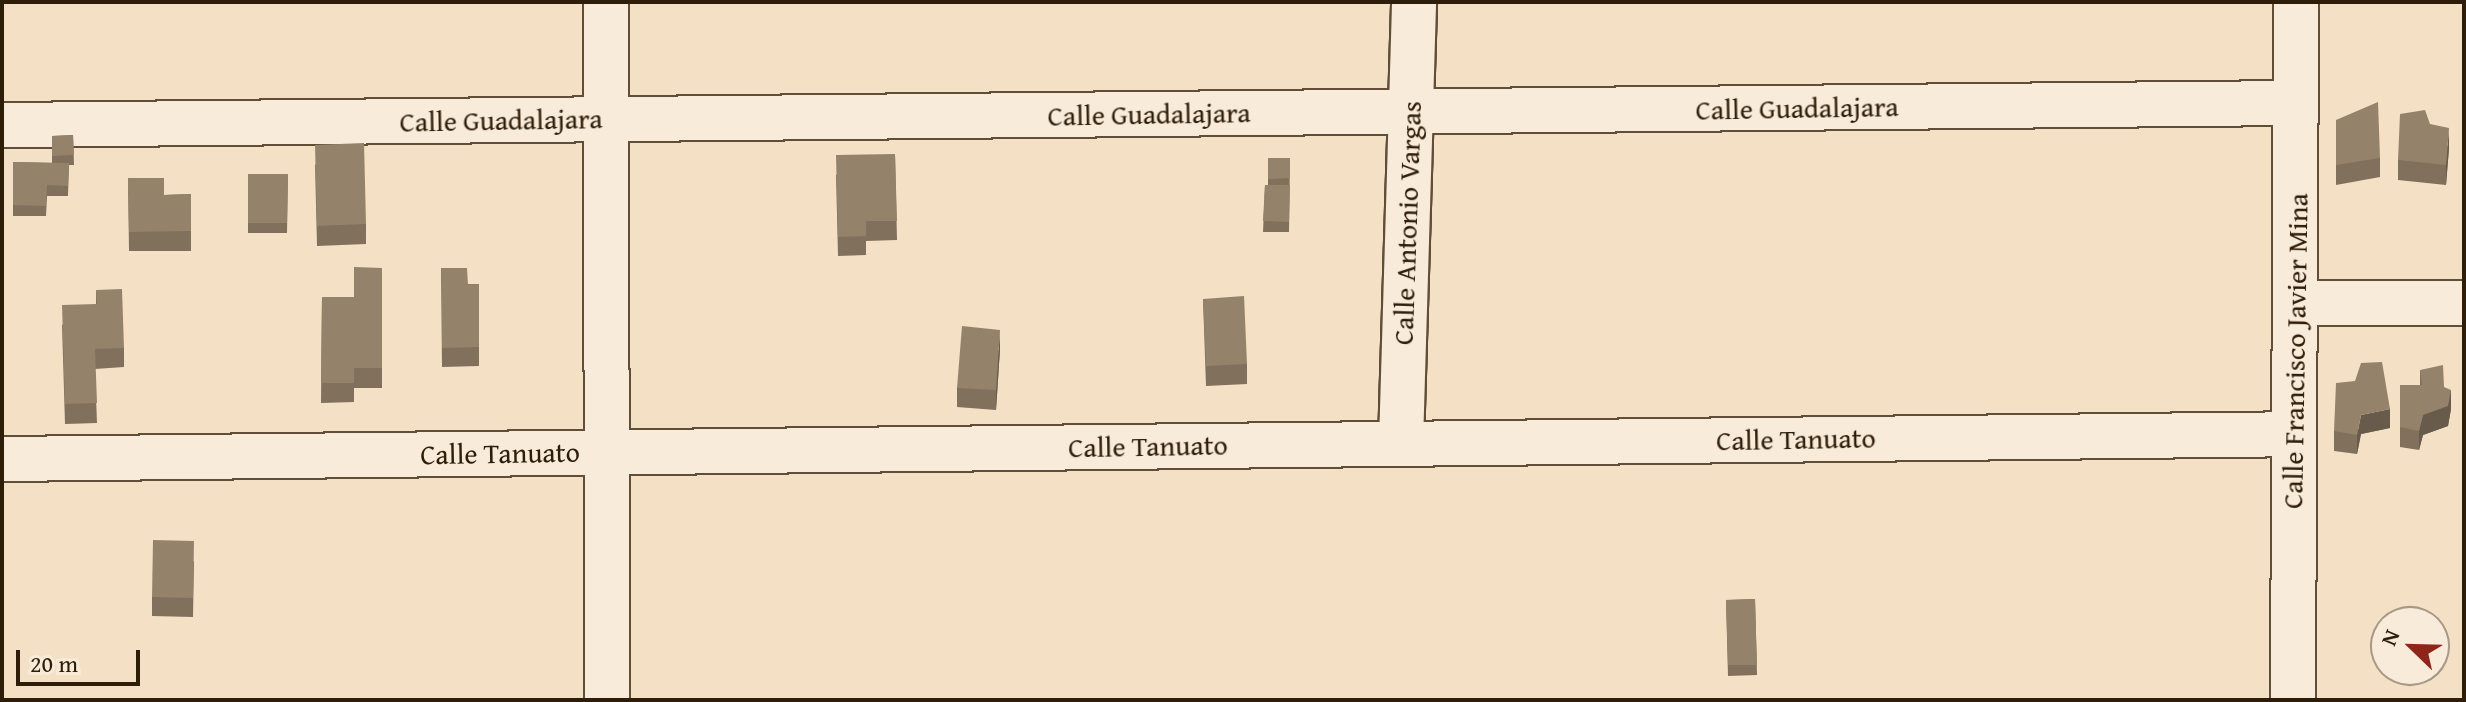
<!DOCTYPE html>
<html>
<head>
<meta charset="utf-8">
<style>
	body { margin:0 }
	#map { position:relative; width:2466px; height:702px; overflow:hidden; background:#f4e0c5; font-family:"Gentium Book Plus",serif }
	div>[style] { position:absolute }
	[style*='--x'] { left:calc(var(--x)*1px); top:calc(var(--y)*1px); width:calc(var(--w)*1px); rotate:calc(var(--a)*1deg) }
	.roads { filter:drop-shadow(2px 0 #604e38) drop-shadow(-2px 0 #604e38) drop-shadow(0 2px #604e38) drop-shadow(0 -2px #604e38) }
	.minor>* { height:44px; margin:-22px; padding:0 22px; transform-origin:22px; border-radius:22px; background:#f8ebd9 }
	.wall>* { inset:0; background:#80705c }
	.shaded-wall>* { inset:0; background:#685b4b }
	.building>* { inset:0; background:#95826b }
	span { translate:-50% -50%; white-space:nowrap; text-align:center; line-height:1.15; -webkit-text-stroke:6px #f8ebd9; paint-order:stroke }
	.street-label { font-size:28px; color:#2e1d09 }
	.frame { position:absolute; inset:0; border:4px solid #2e1d09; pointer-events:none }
	.north { position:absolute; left:2370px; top:606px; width:80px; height:80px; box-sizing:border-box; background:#f8ebd9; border:2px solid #a79986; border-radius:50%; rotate:293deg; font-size:22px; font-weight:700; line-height:32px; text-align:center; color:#2e1d09 }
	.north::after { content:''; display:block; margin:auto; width:28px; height:36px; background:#8f2418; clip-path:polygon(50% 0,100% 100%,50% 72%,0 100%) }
	.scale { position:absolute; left:16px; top:650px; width:124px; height:36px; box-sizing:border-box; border:4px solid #2e1d09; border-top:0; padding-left:10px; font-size:24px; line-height:28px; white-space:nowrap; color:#2e1d09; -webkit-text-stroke:6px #f8ebd9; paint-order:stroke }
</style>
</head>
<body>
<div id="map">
	<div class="roads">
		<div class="minor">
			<i style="--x:606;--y:2;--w:698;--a:89.92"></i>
			<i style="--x:2;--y:125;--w:2294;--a:-0.55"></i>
			<i style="--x:2299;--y:303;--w:165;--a:0"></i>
			<i style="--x:1401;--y:443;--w:441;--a:-88.3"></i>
			<i style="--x:2;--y:459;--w:2292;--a:-0.62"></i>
			<i style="--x:2293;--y:700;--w:698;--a:-89.75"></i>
		</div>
	</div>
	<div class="wall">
		<i style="clip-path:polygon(2336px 120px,2380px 158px,2380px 177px,2336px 185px)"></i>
		<i style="clip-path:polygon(2430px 124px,2449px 148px,2446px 185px,2398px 180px,2398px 160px)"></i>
		<i style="clip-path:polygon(73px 135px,74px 165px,69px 165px,68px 196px,47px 196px,46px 216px,13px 216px,13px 162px,52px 163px,52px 136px)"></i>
		<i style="clip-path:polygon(895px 154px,897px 240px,866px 241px,866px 255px,838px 256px,836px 175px)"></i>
		<i style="clip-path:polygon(1268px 158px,1290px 158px,1289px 232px,1263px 232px,1265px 185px,1268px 185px)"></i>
		<i style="clip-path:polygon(315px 164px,366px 224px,366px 244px,317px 246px)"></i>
		<i style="clip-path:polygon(248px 174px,288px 174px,287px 233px,248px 233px)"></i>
		<i style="clip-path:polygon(128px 178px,164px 195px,191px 194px,191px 251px,129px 251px)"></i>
		<i style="clip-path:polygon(2px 186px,4px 265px,2px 265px)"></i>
		<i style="clip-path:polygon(382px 268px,382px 388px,354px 388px,354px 402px,321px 403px,322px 297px,354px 297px)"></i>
		<i style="clip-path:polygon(441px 268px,468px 284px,479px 284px,479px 366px,442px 367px)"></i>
		<i style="clip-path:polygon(96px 290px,124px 348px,124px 367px,95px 369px,97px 423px,65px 424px,62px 325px,96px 304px)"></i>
		<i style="clip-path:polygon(1203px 299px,1247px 364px,1247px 384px,1206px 386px)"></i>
		<i style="clip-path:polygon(1000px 349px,996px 410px,957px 407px,957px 388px)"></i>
		<i style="clip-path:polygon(2420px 370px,2444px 387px,2451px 409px,2448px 426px,2423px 435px,2419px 450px,2400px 447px,2400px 427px,2420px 385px)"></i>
		<i style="clip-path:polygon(2464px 401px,2464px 446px,2462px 446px)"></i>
		<i style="clip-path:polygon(2390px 428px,2361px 434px,2357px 454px,2334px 451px,2334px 431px)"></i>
		<i style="clip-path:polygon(194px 561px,193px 617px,152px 616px,152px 597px)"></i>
		<i style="clip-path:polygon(1755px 599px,1757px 675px,1728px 676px,1726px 600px)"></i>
	</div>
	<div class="shaded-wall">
		<i style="clip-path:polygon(2449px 128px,2449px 148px,2446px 185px,2446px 165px)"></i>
		<i style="clip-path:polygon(1000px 330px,1000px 349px,996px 410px,996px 390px)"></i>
		<i style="clip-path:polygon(2451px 390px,2451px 409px,2448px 426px,2423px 435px,2419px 450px,2419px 431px,2423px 415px)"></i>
		<i style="clip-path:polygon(2390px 409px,2390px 428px,2361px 434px,2357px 454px,2357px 435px,2361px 415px)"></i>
	</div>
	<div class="building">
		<i style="clip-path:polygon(2378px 102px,2380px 158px,2336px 165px,2336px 120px)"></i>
		<i style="clip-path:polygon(2425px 110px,2430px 124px,2449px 128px,2446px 165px,2398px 160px,2400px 114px)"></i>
		<i style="clip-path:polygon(73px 135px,74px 155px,52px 156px,52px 136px)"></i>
		<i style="clip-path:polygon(364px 143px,366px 224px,317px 226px,315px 145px)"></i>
		<i style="clip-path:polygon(895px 154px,897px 221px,866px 221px,866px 236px,838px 237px,836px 155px)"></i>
		<i style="clip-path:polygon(1268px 158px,1290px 158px,1290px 178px,1268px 179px)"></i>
		<i style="clip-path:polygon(13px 162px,69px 163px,68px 186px,47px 185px,46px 206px,13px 205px)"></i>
		<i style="clip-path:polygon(248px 174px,288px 174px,287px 223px,248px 223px)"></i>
		<i style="clip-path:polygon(128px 178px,164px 178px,164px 195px,191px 194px,191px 231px,129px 232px)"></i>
		<i style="clip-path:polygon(1265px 185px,1290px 185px,1289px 222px,1263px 221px)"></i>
		<i style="clip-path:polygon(2px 186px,4px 246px,2px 246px)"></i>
		<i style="clip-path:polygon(354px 267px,382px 268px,382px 368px,354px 368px,354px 383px,321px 383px,322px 297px,354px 297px)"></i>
		<i style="clip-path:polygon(441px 268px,467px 268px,468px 285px,442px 285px,442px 286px)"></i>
		<i style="clip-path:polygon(479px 284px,479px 347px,442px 348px,442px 285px)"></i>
		<i style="clip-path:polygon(122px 289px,124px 348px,95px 349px,97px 403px,65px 404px,62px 305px,97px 304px,96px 290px)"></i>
		<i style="clip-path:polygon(1244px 296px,1247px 364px,1206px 366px,1203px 299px)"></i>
		<i style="clip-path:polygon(962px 326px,1000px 330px,996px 390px,957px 388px)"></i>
		<i style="clip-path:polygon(2382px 362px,2390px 409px,2361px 415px,2357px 435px,2334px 431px,2336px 383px,2355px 381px,2361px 363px)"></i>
		<i style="clip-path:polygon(2443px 365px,2444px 387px,2451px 390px,2448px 406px,2423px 415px,2419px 431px,2400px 427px,2400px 385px,2422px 385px,2420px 370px)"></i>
		<i style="clip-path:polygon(2464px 401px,2464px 427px,2462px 427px)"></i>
		<i style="clip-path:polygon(153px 540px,194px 541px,193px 598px,152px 597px)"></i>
		<i style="clip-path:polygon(1755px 599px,1757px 665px,1728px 665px,1726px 600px)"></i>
	</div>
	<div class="street-label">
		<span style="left:1797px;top:108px;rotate:-1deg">Calle Guadalajara</span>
		<span style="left:1149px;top:114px;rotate:-1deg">Calle Guadalajara</span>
		<span style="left:501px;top:120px;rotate:-1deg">Calle Guadalajara</span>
		<span style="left:1407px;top:223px;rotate:-88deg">Calle Antonio Vargas</span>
		<span style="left:2295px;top:351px;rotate:-89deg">Calle Francisco Javier Mina</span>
		<span style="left:1796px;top:439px;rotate:-1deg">Calle Tanuato</span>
		<span style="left:1148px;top:446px;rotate:-1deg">Calle Tanuato</span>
		<span style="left:500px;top:453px;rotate:-1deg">Calle Tanuato</span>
	</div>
	<div class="frame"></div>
	<div class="north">N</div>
	<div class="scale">20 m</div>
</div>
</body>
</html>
